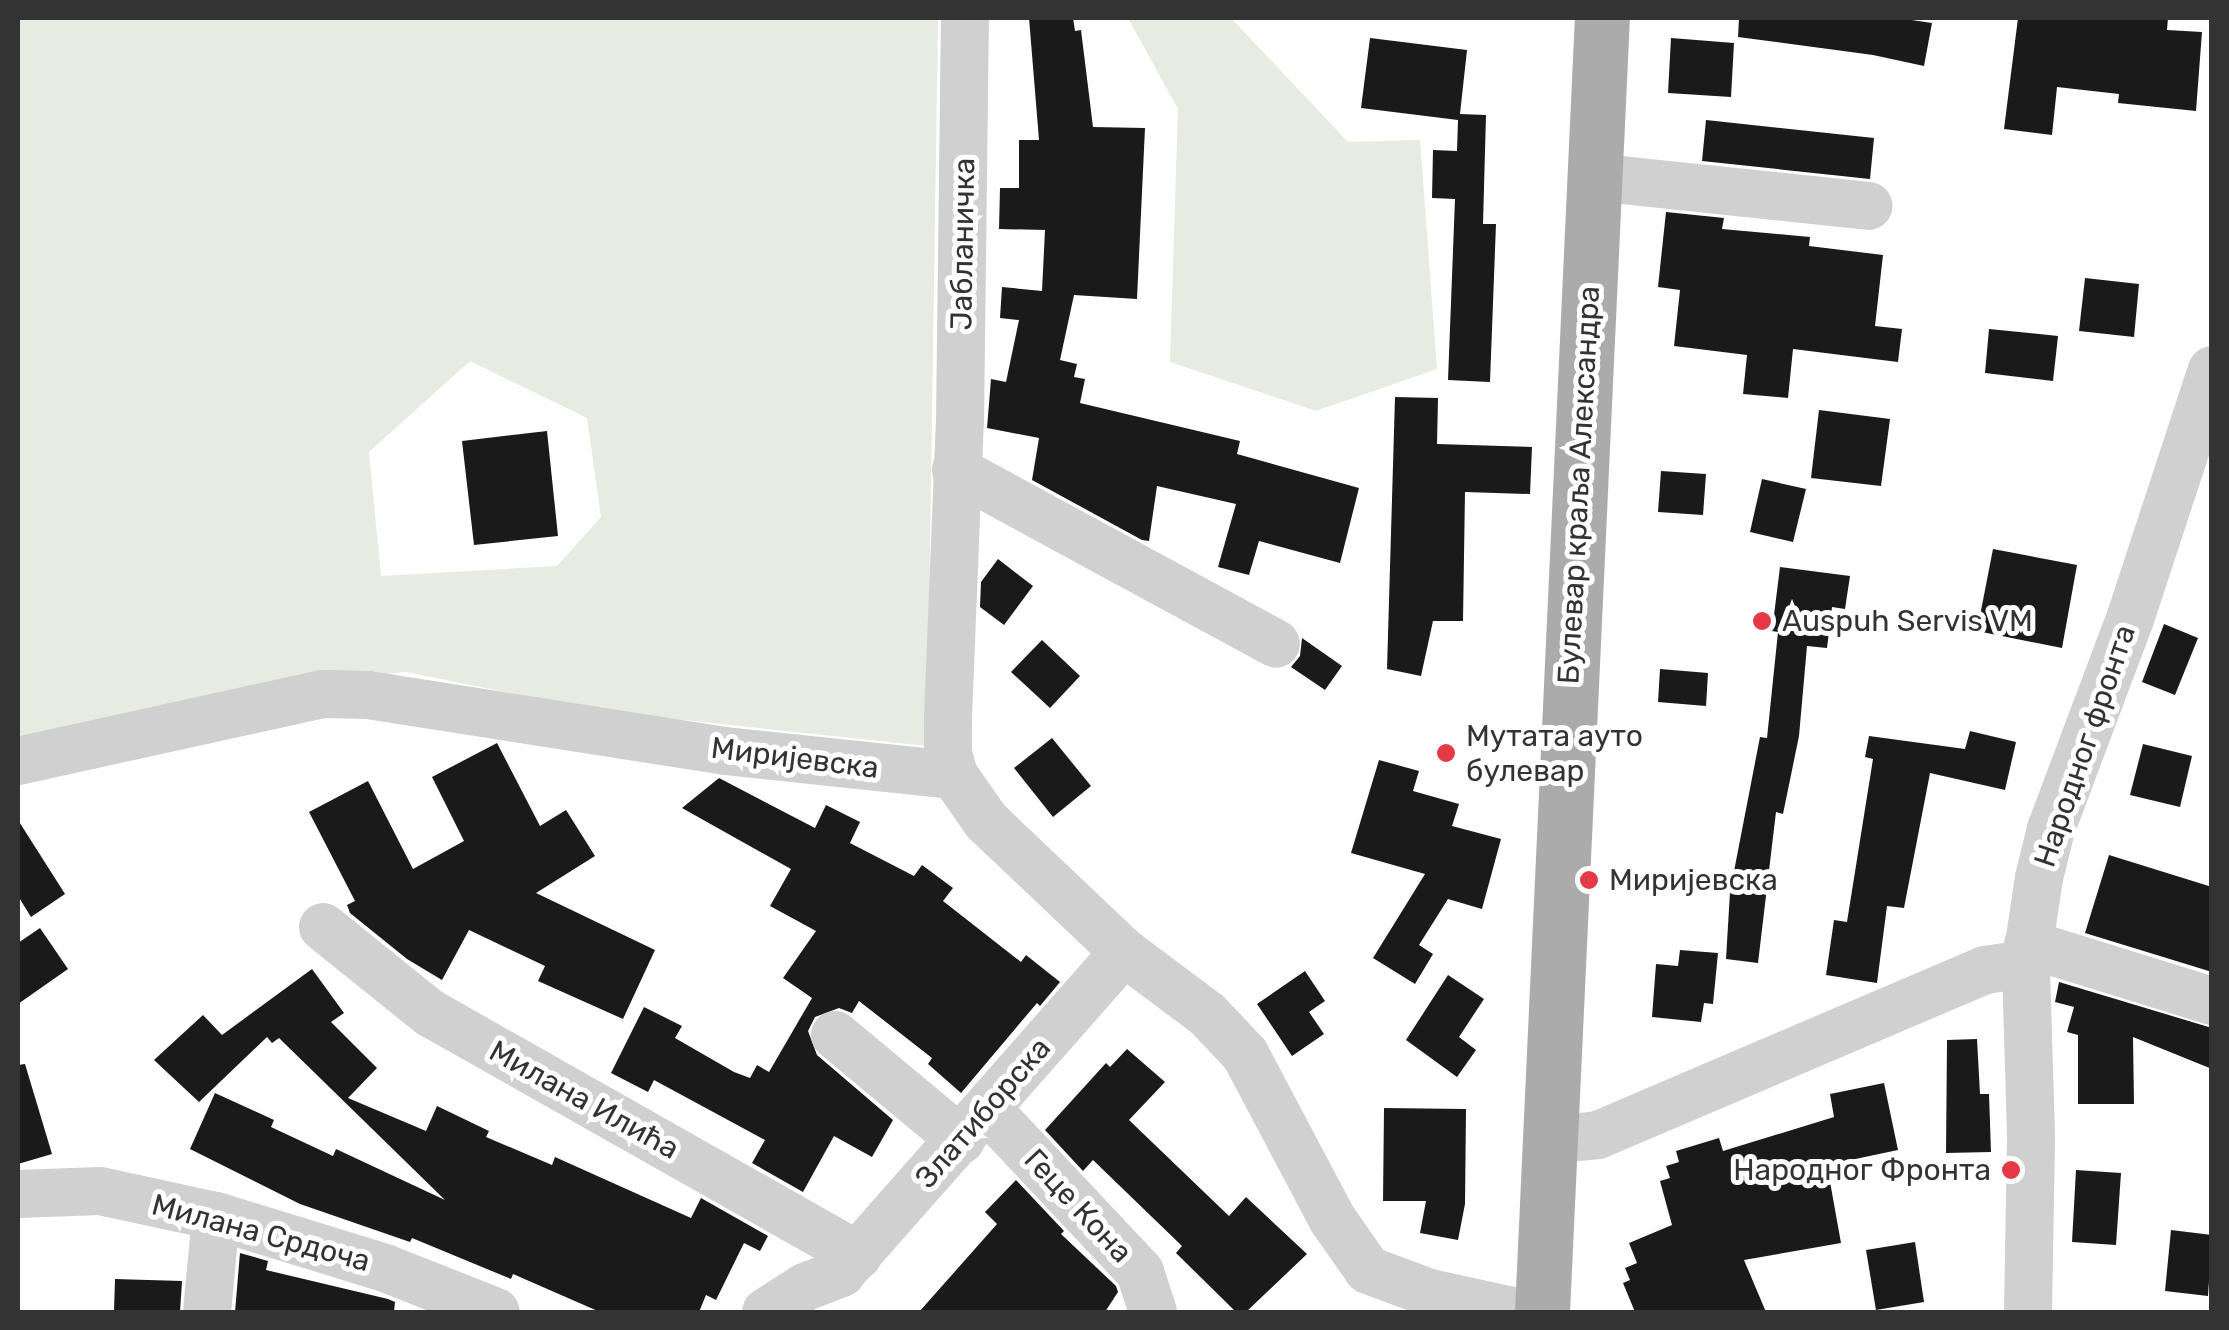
<!DOCTYPE html>
<html>
<head>
<meta charset="utf-8">
<style>
	body { margin:0 }
	#map { position:relative; width:2229px; height:1330px; overflow:hidden; background:#fff; font-family:Rubik,sans-serif }
	div>[style] { position:absolute }
	[style*='--x'] { left:calc(var(--x)*1px); top:calc(var(--y)*1px); width:calc(var(--w)*1px); rotate:calc(var(--a)*1deg) }
	.green>* { inset:0; background:#e6ecdf }
	.building>* { inset:0; background:#1a1a1a }
	.minor>* { height:48px; margin:-24px; padding:0 24px; transform-origin:24px; border-radius:24px; background:#d0d0d0 }
	.major>* { height:55px; margin:-27.5px; padding:0 27.5px; transform-origin:27.5px; border-radius:27.5px; background:#ababab }
	.dots>* { width:28px; height:28px; translate:-50% -50%; box-sizing:border-box; border:5px solid #fff; border-radius:50% }
	span { translate:-50% -50%; white-space:nowrap; text-align:center; line-height:1.15; -webkit-text-stroke:10px #fff; paint-order:stroke }
	.street-label { font-size:30px; color:#333 }
	.poi-label { font-size:30px; color:#333 }
	.left { translate:0 -50%; text-align:left }
	.right { translate:-100% -50%; text-align:right }
	.frame { position:absolute; inset:0; border:20px solid #333; pointer-events:none }
</style>
</head>
<body>
<div id="map">
	<div class="green">
		<i style="clip-path:polygon(evenodd,18px 18px,938px 18px,927px 746px,599px 711px,406px 672px,304px 682px,18px 741px,18px 18px,470px 361px,587px 418px,601px 517px,557px 566px,381px 576px,369px 452px,470px 361px)"></i>
		<i style="clip-path:polygon(1128px 18px,1231px 18px,1348px 142px,1420px 140px,1437px 369px,1316px 411px,1170px 362px,1178px 109px)"></i>
	</div>
	<div class="building">
		<i style="clip-path:polygon(1029px 18px,1073px 18px,1075px 31px,1081px 30px,1093px 127px,1145px 128px,1137px 299px,1074px 295px,1060px 360px,1077px 364px,1074px 377px,1085px 379px,1080px 403px,1240px 441px,1237px 454px,1359px 488px,1340px 563px,1259px 541px,1249px 575px,1218px 567px,1236px 504px,1157px 486px,1149px 541px,1142px 540px,1032px 480px,1039px 438px,987px 428px,991px 379px,1006px 382px,1019px 320px,1000px 318px,1002px 287px,1042px 291px,1045px 230px,999px 229px,1000px 188px,1019px 188px,1019px 140px,1039px 140px)"></i>
		<i style="clip-path:polygon(1739px 18px,1898px 18px,1932px 23px,1924px 66px,1873px 55px,1738px 37px)"></i>
		<i style="clip-path:polygon(2018px 18px,2168px 18px,2167px 30px,2202px 32px,2196px 111px,2118px 103px,2119px 94px,2057px 87px,2052px 135px,2004px 129px)"></i>
		<i style="clip-path:polygon(1370px 38px,1467px 50px,1460px 114px,1486px 115px,1483px 224px,1496px 224px,1490px 382px,1448px 380px,1455px 199px,1432px 198px,1433px 150px,1457px 151px,1458px 120px,1361px 108px)"></i>
		<i style="clip-path:polygon(1671px 38px,1734px 43px,1731px 97px,1668px 93px)"></i>
		<i style="clip-path:polygon(1706px 120px,1874px 138px,1870px 179px,1702px 161px)"></i>
		<i style="clip-path:polygon(1666px 212px,1724px 218px,1722px 229px,1810px 237px,1809px 246px,1883px 255px,1875px 326px,1902px 329px,1898px 362px,1793px 349px,1788px 398px,1743px 394px,1747px 355px,1674px 346px,1680px 290px,1658px 287px)"></i>
		<i style="clip-path:polygon(2085px 278px,2139px 284px,2134px 337px,2079px 331px)"></i>
		<i style="clip-path:polygon(1989px 329px,2058px 336px,2053px 381px,1985px 373px)"></i>
		<i style="clip-path:polygon(1395px 397px,1438px 398px,1437px 444px,1532px 447px,1530px 494px,1465px 492px,1463px 621px,1433px 621px,1421px 676px,1387px 669px)"></i>
		<i style="clip-path:polygon(1819px 410px,1890px 419px,1881px 486px,1811px 478px)"></i>
		<i style="clip-path:polygon(547px 431px,558px 536px,474px 545px,462px 441px)"></i>
		<i style="clip-path:polygon(1661px 471px,1706px 474px,1703px 515px,1658px 512px)"></i>
		<i style="clip-path:polygon(1762px 479px,1806px 489px,1793px 542px,1750px 532px)"></i>
		<i style="clip-path:polygon(1993px 549px,2077px 565px,2062px 648px,1977px 631px)"></i>
		<i style="clip-path:polygon(998px 559px,1033px 586px,1004px 625px,980px 607px,981px 582px)"></i>
		<i style="clip-path:polygon(1780px 567px,1850px 576px,1845px 609px,1832px 607px,1827px 648px,1807px 646px,1799px 736px,1783px 814px,1776px 812px,1758px 963px,1726px 959px,1730px 892px,1760px 737px,1767px 738px,1778px 632px,1772px 631px)"></i>
		<i style="clip-path:polygon(2164px 624px,2198px 638px,2175px 695px,2142px 682px)"></i>
		<i style="clip-path:polygon(1302px 638px,1342px 666px,1325px 690px,1291px 667px,1300px 656px)"></i>
		<i style="clip-path:polygon(1042px 640px,1080px 676px,1050px 708px,1011px 672px)"></i>
		<i style="clip-path:polygon(1660px 669px,1708px 673px,1706px 706px,1658px 702px)"></i>
		<i style="clip-path:polygon(1970px 731px,2016px 742px,2005px 790px,1930px 773px,1904px 908px,1887px 906px,1877px 983px,1826px 975px,1834px 920px,1847px 922px,1873px 759px,1865px 757px,1869px 736px,1965px 749px)"></i>
		<i style="clip-path:polygon(1052px 738px,1091px 786px,1053px 817px,1014px 768px)"></i>
		<i style="clip-path:polygon(497px 743px,540px 826px,566px 810px,595px 856px,536px 893px,655px 950px,623px 1019px,538px 981px,545px 966px,469px 930px,442px 980px,407px 959px,350px 913px,347px 905px,355px 901px,309px 812px,368px 781px,413px 869px,464px 841px,432px 777px)"></i>
		<i style="clip-path:polygon(2143px 744px,2192px 756px,2180px 807px,2130px 795px)"></i>
		<i style="clip-path:polygon(1379px 760px,1419px 771px,1413px 791px,1459px 804px,1452px 826px,1501px 839px,1482px 909px,1448px 899px,1419px 945px,1433px 954px,1415px 984px,1373px 958px,1425px 874px,1351px 853px)"></i>
		<i style="clip-path:polygon(719px 778px,815px 828px,826px 805px,860px 822px,850px 843px,914px 876px,922px 865px,953px 888px,943px 901px,1021px 962px,1026px 955px,1060px 982px,1040px 1006px,1037px 1003px,961px 1093px,928px 1064px,932px 1058px,859px 1001px,852px 1013px,839px 1008px,815px 1017px,808px 1031px,817px 1055px,893px 1120px,872px 1157px,834px 1136px,803px 1192px,752px 1163px,765px 1140px,654px 1080px,648px 1092px,611px 1073px,644px 1007px,682px 1026px,675px 1038px,734px 1072px,750px 1078px,757px 1065px,769px 1072px,812px 998px,783px 978px,816px 931px,770px 906px,791px 869px,682px 808px)"></i>
		<i style="clip-path:polygon(18px 820px,65px 894px,31px 917px,18px 896px)"></i>
		<i style="clip-path:polygon(2109px 855px,2212px 887px,2212px 972px,2085px 933px)"></i>
		<i style="clip-path:polygon(40px 928px,68px 969px,18px 1004px,18px 943px)"></i>
		<i style="clip-path:polygon(1680px 950px,1718px 953px,1713px 1004px,1704px 1003px,1701px 1022px,1652px 1017px,1656px 964px,1678px 966px)"></i>
		<i style="clip-path:polygon(312px 969px,344px 1013px,331px 1022px,377px 1068px,348px 1098px,426px 1131px,437px 1106px,489px 1131px,486px 1137px,552px 1165px,555px 1157px,691px 1218px,701px 1198px,768px 1236px,760px 1251px,744px 1243px,716px 1300px,706px 1295px,699px 1312px,600px 1312px,513px 1274px,511px 1279px,412px 1238px,410px 1242px,300px 1204px,190px 1149px,215px 1093px,274px 1120px,271px 1127px,333px 1156px,336px 1149px,445px 1200px,279px 1038px,272px 1043px,267px 1037px,199px 1102px,154px 1060px,203px 1015px,222px 1035px)"></i>
		<i style="clip-path:polygon(1305px 971px,1325px 1001px,1309px 1012px,1324px 1034px,1292px 1056px,1257px 1004px)"></i>
		<i style="clip-path:polygon(1448px 975px,1484px 999px,1459px 1037px,1476px 1050px,1457px 1077px,1406px 1040px)"></i>
		<i style="clip-path:polygon(2059px 982px,2212px 1028px,2212px 1069px,2133px 1037px,2134px 1104px,2078px 1104px,2078px 1035px,2067px 1032px,2074px 1007px,2055px 1002px)"></i>
		<i style="clip-path:polygon(1977px 1039px,1980px 1094px,1989px 1094px,1991px 1152px,1946px 1153px,1947px 1040px)"></i>
		<i style="clip-path:polygon(1127px 1049px,1165px 1082px,1129px 1120px,1229px 1216px,1246px 1197px,1307px 1254px,1246px 1312px,1236px 1312px,1176px 1253px,1182px 1246px,1093px 1160px,1083px 1171px,1045px 1130px,1106px 1063px,1110px 1067px)"></i>
		<i style="clip-path:polygon(25px 1064px,52px 1154px,18px 1164px,18px 1065px)"></i>
		<i style="clip-path:polygon(1884px 1083px,1898px 1150px,1827px 1165px,1841px 1243px,1744px 1260px,1766px 1312px,1635px 1312px,1623px 1283px,1630px 1280px,1625px 1268px,1637px 1263px,1629px 1243px,1672px 1225px,1660px 1181px,1670px 1178px,1666px 1166px,1679px 1162px,1676px 1151px,1719px 1138px,1723px 1151px,1834px 1117px,1830px 1094px)"></i>
		<i style="clip-path:polygon(1384px 1108px,1466px 1109px,1465px 1204px,1458px 1240px,1420px 1233px,1426px 1201px,1383px 1201px)"></i>
		<i style="clip-path:polygon(2076px 1170px,2121px 1173px,2116px 1245px,2072px 1242px)"></i>
		<i style="clip-path:polygon(1016px 1180px,1064px 1231px,1061px 1234px,1116px 1286px,1118px 1292px,1105px 1312px,919px 1312px,997px 1224px,985px 1212px)"></i>
		<i style="clip-path:polygon(2171px 1230px,2212px 1235px,2208px 1296px,2165px 1291px)"></i>
		<i style="clip-path:polygon(1915px 1242px,1924px 1302px,1876px 1310px,1866px 1250px)"></i>
		<i style="clip-path:polygon(240px 1253px,268px 1261px,266px 1270px,388px 1299px,395px 1302px,394px 1312px,235px 1312px)"></i>
		<i style="clip-path:polygon(115px 1279px,182px 1281px,180px 1312px,114px 1312px)"></i>
	</div>
	<div class="minor">
		<i style="--x:1593;--y:177;--w:277;--a:6"></i>
		<i style="--x:956;--y:470;--w:364;--a:28.5"></i>
		<i style="--x:18;--y:761;--w:313;--a:-12.4"></i>
		<i style="--x:324;--y:694;--w:44;--a:1.3"></i>
		<i style="--x:368;--y:695;--w:361;--a:8.9"></i>
		<i style="--x:725;--y:751;--w:230;--a:6"></i>
		<i style="--x:954;--y:775;--w:56;--a:55.2"></i>
		<i style="--x:986;--y:821;--w:190;--a:43.5"></i>
		<i style="--x:1124;--y:952;--w:104;--a:36.8"></i>
		<i style="--x:1207;--y:1014;--w:55;--a:46.5"></i>
		<i style="--x:1245;--y:1054;--w:188;--a:62.1"></i>
		<i style="--x:1333;--y:1220;--w:61;--a:55"></i>
		<i style="--x:1368;--y:1270;--w:66;--a:20.4"></i>
		<i style="--x:1430;--y:1293;--w:89;--a:12.3"></i>
		<i style="--x:954;--y:775;--w:23;--a:-105"></i>
		<i style="--x:948;--y:753;--w:36;--a:-90"></i>
		<i style="--x:948;--y:717;--w:295;--a:-87.7"></i>
		<i style="--x:960;--y:422;--w:404;--a:-89.3"></i>
		<i style="--x:323;--y:927;--w:137;--a:38.8"></i>
		<i style="--x:430;--y:1013;--w:492;--a:29.5"></i>
		<i style="--x:2028;--y:944;--w:193;--a:17.2"></i>
		<i style="--x:835;--y:1035;--w:164;--a:39.8"></i>
		<i style="--x:987;--y:1109;--w:224;--a:46.8"></i>
		<i style="--x:1140;--y:1272;--w:42;--a:72"></i>
		<i style="--x:1550;--y:1140;--w:48;--a:-5.9"></i>
		<i style="--x:1598;--y:1135;--w:421;--a:-23.1"></i>
		<i style="--x:1985;--y:970;--w:41;--a:-8.3"></i>
		<i style="--x:18;--y:1194;--w:82;--a:-2.1"></i>
		<i style="--x:100;--y:1191;--w:119;--a:12.2"></i>
		<i style="--x:216;--y:1216;--w:177;--a:17.1"></i>
		<i style="--x:385;--y:1268;--w:119;--a:21.6"></i>
		<i style="--x:207;--y:1312;--w:96;--a:-84.6"></i>
		<i style="--x:766;--y:1312;--w:46;--a:-32.7"></i>
		<i style="--x:805;--y:1287;--w:39;--a:-21"></i>
		<i style="--x:841;--y:1273;--w:428;--a:-48.6"></i>
		<i style="--x:2028;--y:1312;--w:176;--a:-89"></i>
		<i style="--x:2031;--y:1136;--w:172;--a:-91.7"></i>
		<i style="--x:2026;--y:964;--w:87;--a:-81.4"></i>
		<i style="--x:2039;--y:878;--w:50;--a:-76.2"></i>
		<i style="--x:2051;--y:829;--w:224;--a:-69.4"></i>
		<i style="--x:2130;--y:619;--w:262;--a:-71.8"></i>
	</div>
	<div class="major">
		<i style="--x:1542;--y:1312;--w:1295;--a:-87.35"></i>
	</div>
	<div class="dots">
		<i style="left:1762px;top:621px;background:#e63946"></i>
		<i style="left:1446px;top:753px;background:#e63946"></i>
		<i style="left:1589px;top:880px;background:#e63946"></i>
		<i style="left:2011px;top:1170px;background:#e63946"></i>
	</div>
	<div class="street-label">
		<span style="left:963px;top:244px;rotate:-89deg">Јабланичка</span>
		<span style="left:1579px;top:485px;rotate:-87deg">Булевар краља Александра</span>
		<span style="left:2085px;top:746px;rotate:-71deg">Народног фронта</span>
		<span style="left:795px;top:758px;rotate:7deg">Миријевска</span>
		<span style="left:584px;top:1100px;rotate:29deg">Милана Илића</span>
		<span style="left:983px;top:1113px;rotate:-49deg">Златиборска</span>
		<span style="left:1078px;top:1206px;rotate:47deg">Геце Кона</span>
		<span style="left:261px;top:1233px;rotate:15deg">Милана Срдоча</span>
	</div>
	<div class="poi-label">
		<span class="left" style="left:1782px;top:621px">Auspuh Servis VM</span>
		<span class="left" style="left:1466px;top:753px">Мутата ауто<br>булевар</span>
		<span class="left" style="left:1609px;top:880px">Миријевска</span>
		<span class="right" style="left:1991px;top:1170px">Народног Фронта</span>
	</div>
	<div class="frame"></div>
</div>
</body>
</html>
